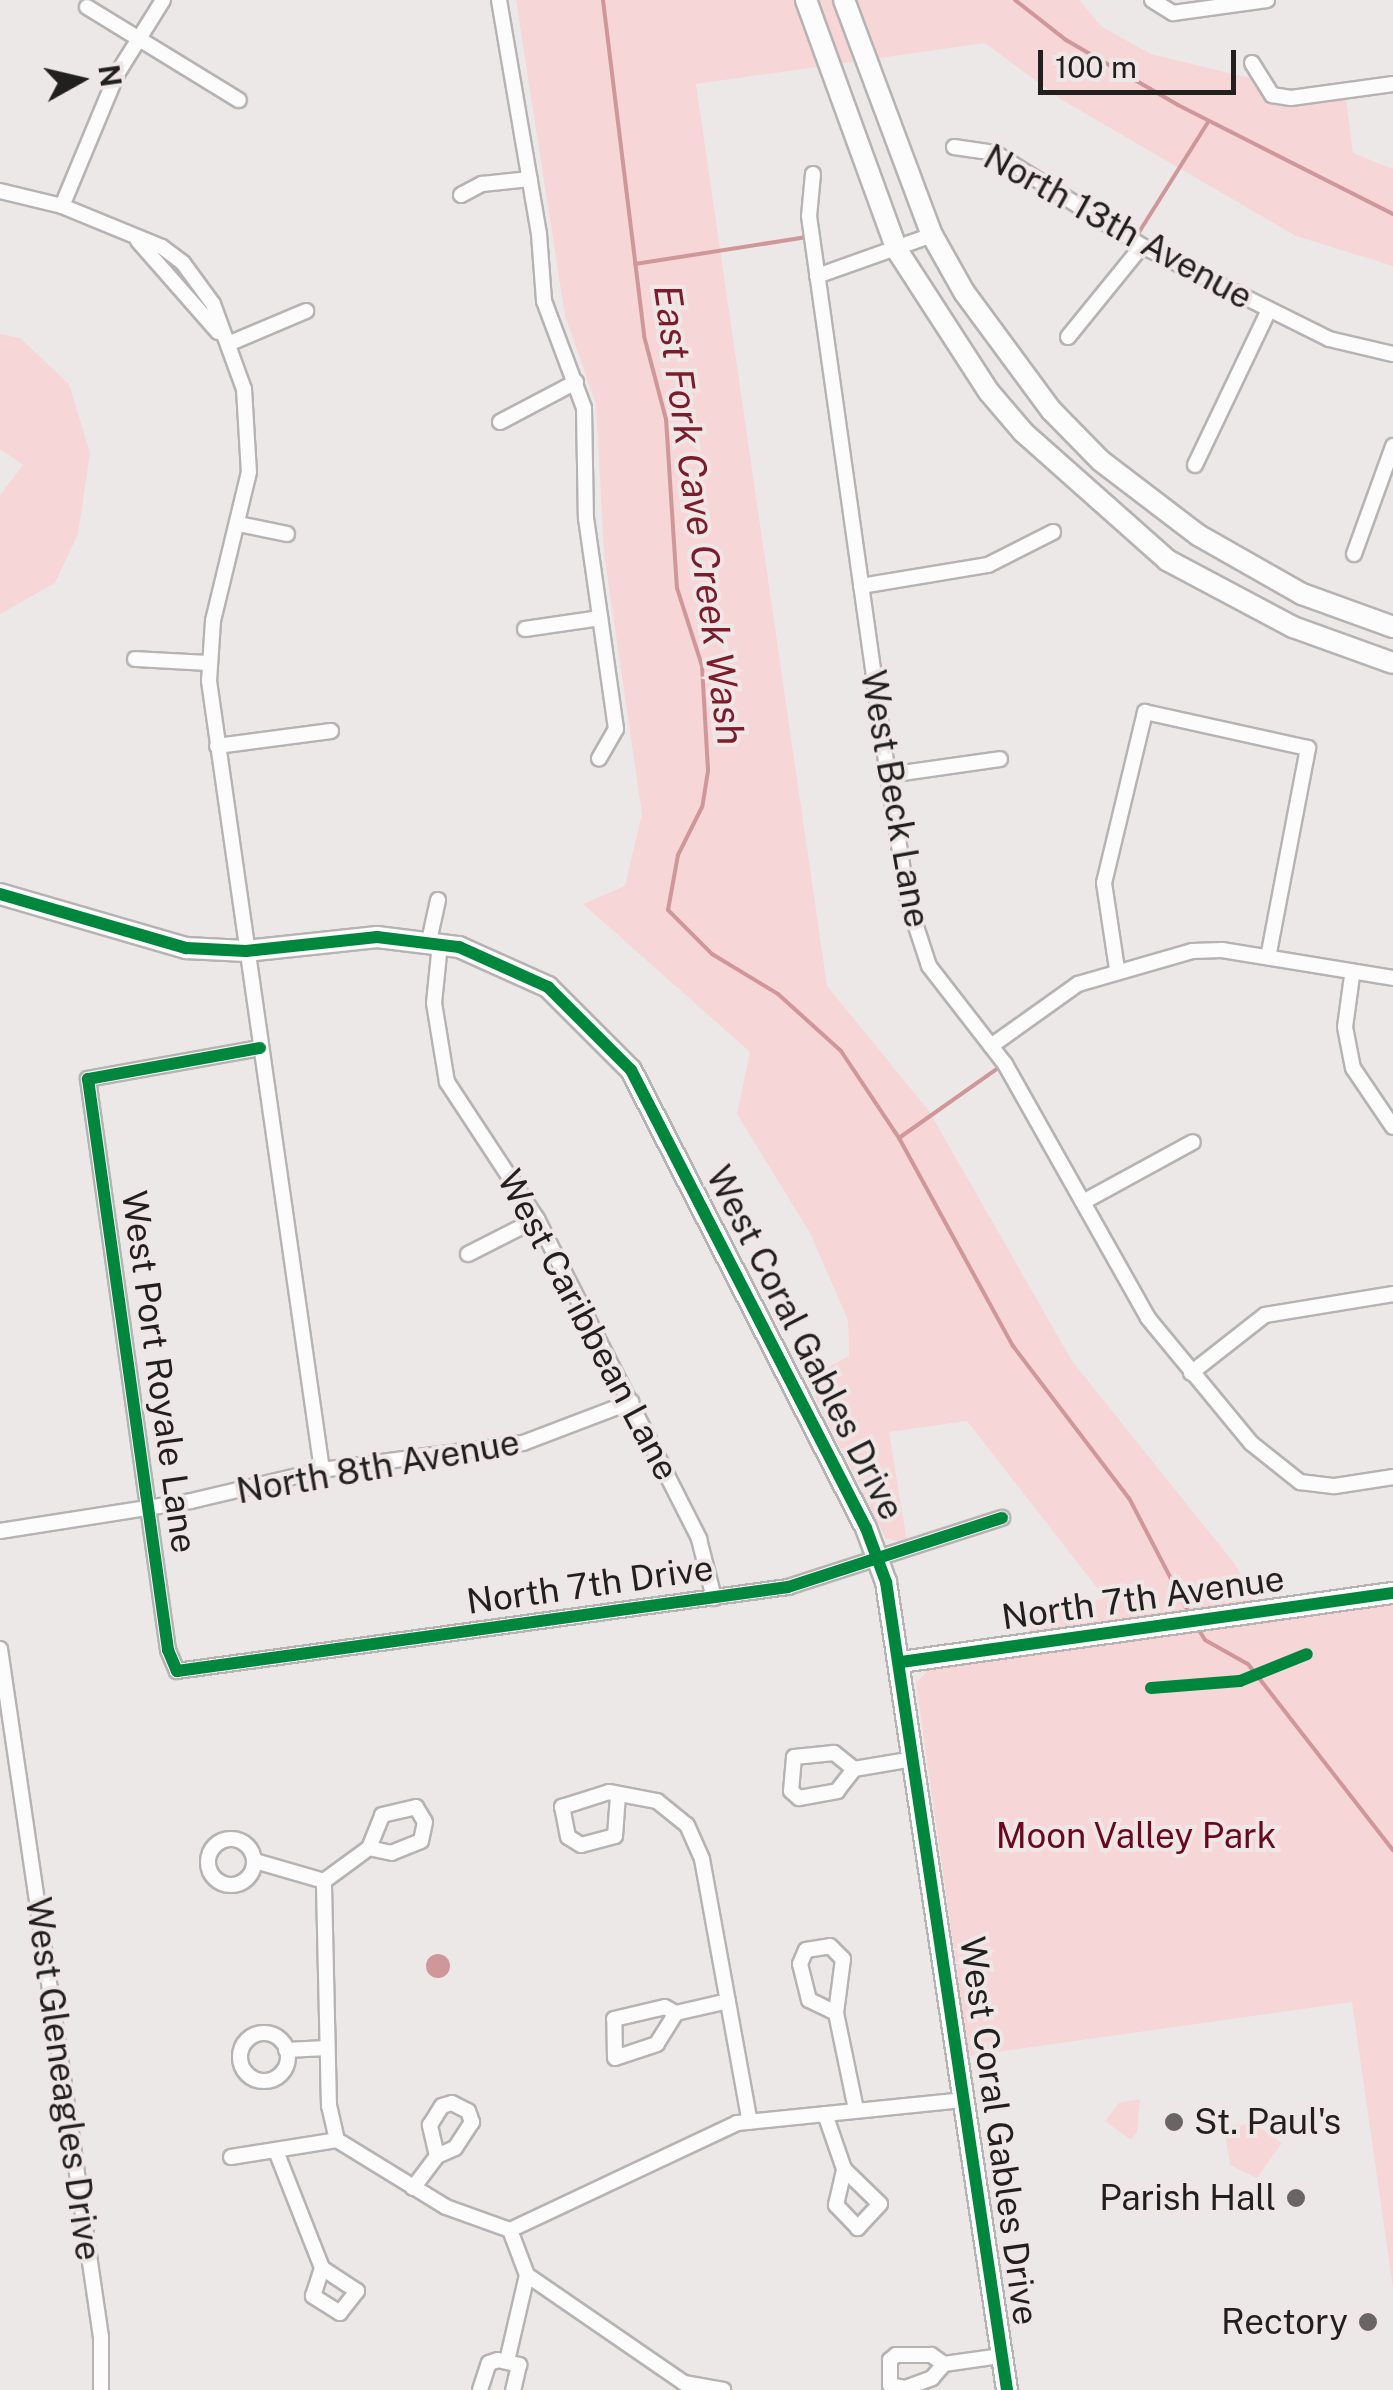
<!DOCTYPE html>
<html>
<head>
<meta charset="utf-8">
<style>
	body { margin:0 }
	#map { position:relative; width:1393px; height:2390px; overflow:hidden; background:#ede8e8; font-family:"Public Sans",sans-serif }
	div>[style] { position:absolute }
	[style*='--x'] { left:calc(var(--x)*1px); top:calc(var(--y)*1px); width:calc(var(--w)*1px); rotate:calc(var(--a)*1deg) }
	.green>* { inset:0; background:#f6d6d7 }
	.water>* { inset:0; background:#d0979a }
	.round { border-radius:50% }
	.stream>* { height:4px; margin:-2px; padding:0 2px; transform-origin:2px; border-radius:2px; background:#d0979a }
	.roads { filter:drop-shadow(2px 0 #b7b3b3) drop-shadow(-2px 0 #b7b3b3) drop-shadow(0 2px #b7b3b3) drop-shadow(0 -2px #b7b3b3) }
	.street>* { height:14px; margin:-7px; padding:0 7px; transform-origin:7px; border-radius:7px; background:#fcfcfc }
	.street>.ring { margin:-7px; padding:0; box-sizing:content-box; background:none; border:14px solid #fcfcfc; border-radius:50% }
	.secondary>* { height:20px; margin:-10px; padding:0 10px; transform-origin:10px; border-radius:10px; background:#fcfcfc }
	.cycleway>* { height:12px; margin:-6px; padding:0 6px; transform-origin:6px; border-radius:6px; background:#00873e }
	.dots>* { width:28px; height:28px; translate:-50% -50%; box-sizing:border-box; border:5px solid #efe6e6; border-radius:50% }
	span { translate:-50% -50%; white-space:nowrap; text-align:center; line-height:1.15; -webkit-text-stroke:8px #efe6e6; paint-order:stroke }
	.street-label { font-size:35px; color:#221f1f }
	.park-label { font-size:35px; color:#6c061f }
	.poi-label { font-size:35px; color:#221f1f }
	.left { translate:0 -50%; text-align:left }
	.right { translate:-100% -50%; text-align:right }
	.water-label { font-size:38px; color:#7c1b2b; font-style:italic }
	.north { position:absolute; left:30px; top:30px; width:100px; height:100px; -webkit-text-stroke:8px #efe6e6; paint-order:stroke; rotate:82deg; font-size:28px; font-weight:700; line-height:40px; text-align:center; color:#221f1f }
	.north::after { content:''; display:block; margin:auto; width:35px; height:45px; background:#221f1f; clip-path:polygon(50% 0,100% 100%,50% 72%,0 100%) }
	.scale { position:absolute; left:1038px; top:50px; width:198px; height:45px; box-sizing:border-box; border:5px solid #221f1f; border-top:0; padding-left:12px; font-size:30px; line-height:35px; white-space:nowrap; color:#221f1f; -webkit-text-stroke:8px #efe6e6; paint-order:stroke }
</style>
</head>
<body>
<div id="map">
	<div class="green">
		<i style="clip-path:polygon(516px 0,1079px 0,1102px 27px,1151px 54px,1258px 80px,1272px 95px,1345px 91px,1353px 153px,1393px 169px,1393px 266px,1296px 236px,1062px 100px,985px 43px,696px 84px,827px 986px,929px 1111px,1072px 1361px,1234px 1563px,1255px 1600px,1029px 1633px,1026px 1621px,1105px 1598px,967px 1421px,889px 1432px,907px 1542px,886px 1539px,806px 1379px,849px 1356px,848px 1320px,810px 1233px,737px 1114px,750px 1052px,583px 904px,625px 886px,642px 814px,604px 553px,596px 404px,565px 316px)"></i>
		<i style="clip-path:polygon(0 334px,20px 338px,69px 384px,90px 453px,78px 534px,55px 583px,0 614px,0 495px,23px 465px,0 449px)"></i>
		<i style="clip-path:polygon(1393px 1604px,1393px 2288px,1352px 2002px,969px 2056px,916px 1682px,929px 1670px)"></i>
		<i style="clip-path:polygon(1140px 2099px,1137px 2132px,1131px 2140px,1105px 2121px,1119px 2103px)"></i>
		<i style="clip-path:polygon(1253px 2123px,1282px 2143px,1257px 2178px,1230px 2165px,1224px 2127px)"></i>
	</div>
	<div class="water">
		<i class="round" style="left:426px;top:1954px;width:24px;height:24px"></i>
	</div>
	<div class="stream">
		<i style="--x:603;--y:0;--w:338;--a:83"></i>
		<i style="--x:644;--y:336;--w:86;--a:75.2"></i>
		<i style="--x:666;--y:419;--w:169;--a:86.3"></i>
		<i style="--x:677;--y:588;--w:82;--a:72.2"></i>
		<i style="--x:702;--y:666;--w:105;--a:86.7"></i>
		<i style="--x:708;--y:771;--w:36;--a:99"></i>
		<i style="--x:702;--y:807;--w:54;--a:116.6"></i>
		<i style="--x:678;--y:855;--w:56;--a:100.3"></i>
		<i style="--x:668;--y:910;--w:62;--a:45"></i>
		<i style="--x:712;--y:954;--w:77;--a:31.2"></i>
		<i style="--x:778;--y:994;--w:85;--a:42.1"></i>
		<i style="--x:841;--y:1051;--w:105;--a:56.3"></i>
		<i style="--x:899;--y:1138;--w:237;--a:61.3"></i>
		<i style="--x:1013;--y:1346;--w:191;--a:52.7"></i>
		<i style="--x:1129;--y:1498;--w:132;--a:62.5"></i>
		<i style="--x:1015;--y:0;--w:65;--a:38.1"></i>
		<i style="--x:1066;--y:40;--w:129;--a:30.1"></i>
		<i style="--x:1178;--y:105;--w:241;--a:26.9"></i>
		<i style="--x:1136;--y:237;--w:136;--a:-57.9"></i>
		<i style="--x:635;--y:264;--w:174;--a:-8.9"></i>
		<i style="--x:899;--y:1138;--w:125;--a:-35.2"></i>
		<i style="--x:1197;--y:1627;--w:15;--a:58"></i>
		<i style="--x:1205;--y:1640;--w:49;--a:29.2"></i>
		<i style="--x:1248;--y:1664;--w:236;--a:52.1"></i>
	</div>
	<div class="roads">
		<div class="street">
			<i style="--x:499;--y:0;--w:237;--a:80.3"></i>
			<i style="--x:539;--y:234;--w:67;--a:85.7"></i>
			<i style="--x:544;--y:301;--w:114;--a:69.5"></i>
			<i style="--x:584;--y:408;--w:110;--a:89"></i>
			<i style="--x:586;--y:518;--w:213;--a:81.9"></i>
			<i style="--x:616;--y:729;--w:34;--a:120"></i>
			<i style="--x:1152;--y:0;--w:25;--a:32"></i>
			<i style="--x:1173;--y:13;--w:95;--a:-7.9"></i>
			<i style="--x:87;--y:7;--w:178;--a:31.5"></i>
			<i style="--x:1252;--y:63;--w:38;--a:58"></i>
			<i style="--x:1272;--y:95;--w:19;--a:9"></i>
			<i style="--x:1291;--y:98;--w:103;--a:-7.8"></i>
			<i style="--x:954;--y:147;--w:41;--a:8.3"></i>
			<i style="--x:995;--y:153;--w:174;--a:32.3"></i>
			<i style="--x:1142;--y:246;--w:209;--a:26.4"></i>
			<i style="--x:1329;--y:339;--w:66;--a:13.2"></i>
			<i style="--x:813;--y:174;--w:42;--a:95.4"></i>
			<i style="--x:809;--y:216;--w:565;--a:81.96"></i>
			<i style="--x:888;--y:775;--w:129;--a:81.1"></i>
			<i style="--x:908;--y:902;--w:67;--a:71.8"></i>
			<i style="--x:929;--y:966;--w:124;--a:52.2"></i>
			<i style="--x:1005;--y:1064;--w:291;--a:60.6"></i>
			<i style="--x:1148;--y:1318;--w:162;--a:50.5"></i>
			<i style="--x:1251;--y:1443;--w:63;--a:38.5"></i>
			<i style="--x:1300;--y:1482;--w:35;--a:7"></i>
			<i style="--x:1335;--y:1486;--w:59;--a:-8.8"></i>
			<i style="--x:0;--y:191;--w:64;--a:13.6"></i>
			<i style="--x:62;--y:206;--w:108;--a:22.3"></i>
			<i style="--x:162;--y:247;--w:26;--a:37"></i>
			<i style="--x:183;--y:263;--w:51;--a:53.8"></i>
			<i style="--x:213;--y:304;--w:90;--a:70"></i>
			<i style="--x:244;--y:389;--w:83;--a:86.6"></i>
			<i style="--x:249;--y:472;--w:153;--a:103.6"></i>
			<i style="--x:213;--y:621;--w:60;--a:93.8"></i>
			<i style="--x:209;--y:681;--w:797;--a:81.85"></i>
			<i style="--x:461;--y:195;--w:24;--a:-28"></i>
			<i style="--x:482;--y:184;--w:48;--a:-5.9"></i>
			<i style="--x:62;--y:206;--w:143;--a:-67.4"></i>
			<i style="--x:117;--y:74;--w:87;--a:-58.1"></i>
			<i style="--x:138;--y:241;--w:121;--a:48.7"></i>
			<i style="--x:817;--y:276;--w:122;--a:-19.6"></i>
			<i style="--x:1068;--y:337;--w:117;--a:-50.9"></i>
			<i style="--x:228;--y:344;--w:85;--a:-22.9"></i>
			<i style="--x:500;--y:422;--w:86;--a:-27.8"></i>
			<i style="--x:1195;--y:465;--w:172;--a:-64.5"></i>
			<i style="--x:239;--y:524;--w:49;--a:11.8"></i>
			<i style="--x:1354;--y:554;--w:115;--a:-70.1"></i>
			<i style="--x:861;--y:586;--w:129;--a:-9.4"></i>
			<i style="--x:988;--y:565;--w:73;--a:-26.9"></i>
			<i style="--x:525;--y:629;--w:76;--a:-8.3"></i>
			<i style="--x:135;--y:659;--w:75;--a:3.1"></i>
			<i style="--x:217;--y:746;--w:115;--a:-7.5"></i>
			<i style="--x:888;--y:775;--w:113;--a:-8.1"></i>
			<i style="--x:429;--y:941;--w:42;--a:-77.6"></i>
			<i style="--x:440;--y:944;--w:59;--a:95.8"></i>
			<i style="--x:434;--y:1003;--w:80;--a:80.7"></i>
			<i style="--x:447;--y:1082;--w:164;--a:56.7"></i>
			<i style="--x:537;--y:1219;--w:359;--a:63.1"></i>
			<i style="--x:699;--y:1539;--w:61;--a:75.7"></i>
			<i style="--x:1117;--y:969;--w:87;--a:-98.6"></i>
			<i style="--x:1104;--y:883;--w:176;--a:-76.5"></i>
			<i style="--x:1145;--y:712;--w:167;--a:12.5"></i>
			<i style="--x:1308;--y:748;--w:213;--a:100.8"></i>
			<i style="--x:1352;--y:976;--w:51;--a:97.8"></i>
			<i style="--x:1345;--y:1027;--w:42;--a:79"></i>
			<i style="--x:1353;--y:1068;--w:71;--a:55.9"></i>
			<i style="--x:991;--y:1046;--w:107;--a:-35.5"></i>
			<i style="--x:1078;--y:984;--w:119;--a:-16.1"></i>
			<i style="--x:1192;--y:951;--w:30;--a:-2"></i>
			<i style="--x:1222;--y:950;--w:173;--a:9.3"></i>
			<i style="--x:260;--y:1048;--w:175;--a:169.8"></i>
			<i style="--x:88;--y:1079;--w:577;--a:82.02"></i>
			<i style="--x:168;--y:1650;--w:23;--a:67"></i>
			<i style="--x:177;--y:1671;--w:617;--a:-7.83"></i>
			<i style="--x:788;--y:1587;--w:225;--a:-17.9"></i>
			<i style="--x:1083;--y:1202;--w:125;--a:-28.6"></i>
			<i style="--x:468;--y:1254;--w:77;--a:-26.9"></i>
			<i style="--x:1191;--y:1373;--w:94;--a:-38.1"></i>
			<i style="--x:1265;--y:1315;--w:130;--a:-9.3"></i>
			<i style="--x:0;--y:1531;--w:193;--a:-8.9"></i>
			<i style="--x:191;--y:1501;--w:135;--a:-13.3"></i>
			<i style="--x:322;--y:1470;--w:203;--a:-7.7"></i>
			<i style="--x:523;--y:1443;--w:116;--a:-20.8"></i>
			<i style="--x:0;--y:1649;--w:695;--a:81.65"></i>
			<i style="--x:101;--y:2337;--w:53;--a:90"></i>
			<i style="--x:854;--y:1769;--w:26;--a:-141"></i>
			<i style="--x:834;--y:1753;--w:40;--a:174.3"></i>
			<i style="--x:794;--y:1757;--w:34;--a:95"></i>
			<i style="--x:791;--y:1791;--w:11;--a:41"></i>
			<i style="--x:799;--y:1798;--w:39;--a:-10"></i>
			<i style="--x:837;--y:1791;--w:28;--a:-52"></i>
			<i style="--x:854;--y:1769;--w:61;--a:-9.5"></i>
			<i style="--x:618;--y:1795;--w:41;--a:94.2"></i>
			<i style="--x:615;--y:1836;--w:35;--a:165"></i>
			<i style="--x:581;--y:1845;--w:15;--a:-148"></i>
			<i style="--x:568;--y:1837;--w:31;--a:-101"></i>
			<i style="--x:562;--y:1807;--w:49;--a:-17.7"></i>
			<i style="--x:609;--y:1792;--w:49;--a:10.6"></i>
			<i style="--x:657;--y:1801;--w:38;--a:39"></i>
			<i style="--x:687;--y:1825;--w:37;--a:66"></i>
			<i style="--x:702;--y:1859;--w:267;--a:79.7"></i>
			<i style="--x:416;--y:1807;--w:17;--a:59"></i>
			<i style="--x:425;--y:1822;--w:19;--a:102"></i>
			<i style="--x:421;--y:1841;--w:31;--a:158"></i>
			<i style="--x:392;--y:1853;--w:24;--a:-168"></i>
			<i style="--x:369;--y:1848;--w:35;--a:-68"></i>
			<i style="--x:382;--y:1815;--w:35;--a:-13"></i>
			<i class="ring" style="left:208px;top:1839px;width:32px;height:32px"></i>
			<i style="--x:255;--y:1861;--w:72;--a:16.2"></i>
			<i style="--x:665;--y:2007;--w:13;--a:29"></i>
			<i style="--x:676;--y:2013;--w:36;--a:122"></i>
			<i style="--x:657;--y:2044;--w:44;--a:161.6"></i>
			<i style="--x:615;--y:2058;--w:39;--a:-91"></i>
			<i style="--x:614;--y:2019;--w:52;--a:-13.2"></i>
			<i style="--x:676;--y:2013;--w:53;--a:-13"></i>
			<i style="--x:836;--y:2013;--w:30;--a:-154"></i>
			<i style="--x:809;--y:2000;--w:37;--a:-104"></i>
			<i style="--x:800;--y:1964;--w:15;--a:-67"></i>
			<i style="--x:806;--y:1950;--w:24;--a:-9"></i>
			<i style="--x:830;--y:1946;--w:18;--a:45"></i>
			<i style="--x:843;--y:1959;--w:54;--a:97.4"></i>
			<i style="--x:836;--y:2013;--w:99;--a:78.3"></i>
			<i class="ring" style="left:240px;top:2033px;width:34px;height:34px"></i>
			<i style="--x:286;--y:2050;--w:41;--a:-2.8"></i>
			<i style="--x:452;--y:2103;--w:18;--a:27"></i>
			<i style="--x:468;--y:2111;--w:12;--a:70"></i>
			<i style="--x:472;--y:2122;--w:31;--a:123"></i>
			<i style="--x:455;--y:2148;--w:20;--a:156"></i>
			<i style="--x:437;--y:2156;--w:32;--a:-103"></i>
			<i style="--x:430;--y:2125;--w:22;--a:-58"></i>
			<i style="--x:442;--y:2106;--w:10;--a:-17"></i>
			<i style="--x:825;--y:2114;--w:58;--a:70.9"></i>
			<i style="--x:337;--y:2140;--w:35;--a:-103"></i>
			<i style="--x:329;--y:2106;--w:225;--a:-91.3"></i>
			<i style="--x:324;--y:1881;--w:56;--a:-36.3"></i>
			<i style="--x:276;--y:2151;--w:126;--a:68.5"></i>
			<i style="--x:322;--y:2268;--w:42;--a:33.3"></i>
			<i style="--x:357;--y:2291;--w:28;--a:128"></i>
			<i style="--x:340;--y:2313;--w:32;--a:-148"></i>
			<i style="--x:313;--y:2296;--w:29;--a:-72"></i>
			<i style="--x:231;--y:2157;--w:107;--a:-9.1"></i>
			<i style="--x:337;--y:2140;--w:128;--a:31.6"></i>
			<i style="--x:446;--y:2207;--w:68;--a:19.8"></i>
			<i style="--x:510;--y:2230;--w:251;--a:-25.2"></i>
			<i style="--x:737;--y:2123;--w:227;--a:-5.8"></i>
			<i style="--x:844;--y:2169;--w:50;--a:44.2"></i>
			<i style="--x:880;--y:2204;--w:33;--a:133"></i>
			<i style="--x:858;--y:2228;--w:32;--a:-134"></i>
			<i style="--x:836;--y:2205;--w:37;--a:-77"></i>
			<i style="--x:413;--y:2188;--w:40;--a:-53"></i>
			<i style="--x:510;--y:2230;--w:48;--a:69.3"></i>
			<i style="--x:527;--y:2275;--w:191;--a:34.5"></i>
			<i style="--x:684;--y:2383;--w:40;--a:10"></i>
			<i style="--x:507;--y:2361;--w:88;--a:-76.9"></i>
			<i style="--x:944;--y:2364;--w:16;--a:-145"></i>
			<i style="--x:931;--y:2355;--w:35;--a:180"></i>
			<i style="--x:896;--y:2355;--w:8;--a:140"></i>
			<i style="--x:890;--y:2360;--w:25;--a:90"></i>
			<i style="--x:890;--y:2385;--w:15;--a:11"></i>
			<i style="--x:905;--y:2388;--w:29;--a:-20"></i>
			<i style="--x:932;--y:2378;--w:18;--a:-49"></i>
			<i style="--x:944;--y:2364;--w:58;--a:-8"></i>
			<i style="--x:480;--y:2390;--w:28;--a:-72"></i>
			<i style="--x:489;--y:2363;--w:9;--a:-18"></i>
			<i style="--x:498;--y:2360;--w:22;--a:13"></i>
			<i style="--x:519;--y:2365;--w:26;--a:103"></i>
		</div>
		<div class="secondary">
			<i style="--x:806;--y:0;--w:266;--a:70"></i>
			<i style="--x:897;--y:250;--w:169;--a:57.1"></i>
			<i style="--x:989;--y:392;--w:52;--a:49.6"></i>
			<i style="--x:1023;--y:432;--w:193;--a:41.6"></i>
			<i style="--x:1167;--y:560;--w:143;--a:28"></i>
			<i style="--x:1293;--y:627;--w:106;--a:19.8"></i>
			<i style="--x:844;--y:0;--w:251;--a:69.5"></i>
			<i style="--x:932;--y:235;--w:65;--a:60.7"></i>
			<i style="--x:964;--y:292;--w:147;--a:53.6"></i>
			<i style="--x:1051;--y:410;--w:71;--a:45.6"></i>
			<i style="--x:1101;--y:461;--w:122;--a:37.3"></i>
			<i style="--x:1198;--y:535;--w:120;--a:29.6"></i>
			<i style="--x:1302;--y:594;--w:97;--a:19.9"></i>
			<i style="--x:0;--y:894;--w:194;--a:16.2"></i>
			<i style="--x:186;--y:948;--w:60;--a:2.9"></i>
			<i style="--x:246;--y:951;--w:132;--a:-6.1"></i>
			<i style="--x:377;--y:937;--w:83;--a:7"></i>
			<i style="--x:459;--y:947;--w:98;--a:24.2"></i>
			<i style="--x:548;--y:987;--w:117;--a:45"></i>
			<i style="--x:631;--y:1070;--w:515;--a:62.84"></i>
			<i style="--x:866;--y:1528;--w:58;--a:69.7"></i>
			<i style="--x:886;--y:1582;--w:817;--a:81.48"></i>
			<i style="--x:901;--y:1662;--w:497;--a:-8"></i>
		</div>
	</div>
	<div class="cycleway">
		<i style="--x:0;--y:894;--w:194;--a:16.2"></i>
		<i style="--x:186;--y:948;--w:60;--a:2.9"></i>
		<i style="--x:246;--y:951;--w:132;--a:-6.1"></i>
		<i style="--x:377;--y:937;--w:83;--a:7"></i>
		<i style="--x:459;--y:947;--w:98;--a:24.2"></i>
		<i style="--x:548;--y:987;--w:117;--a:45"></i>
		<i style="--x:631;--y:1070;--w:515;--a:62.84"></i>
		<i style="--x:866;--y:1528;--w:58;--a:69.7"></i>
		<i style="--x:886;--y:1582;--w:817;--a:81.48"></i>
		<i style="--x:260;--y:1048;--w:175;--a:169.8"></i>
		<i style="--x:88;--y:1079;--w:577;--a:82.02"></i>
		<i style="--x:168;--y:1650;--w:23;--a:67"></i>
		<i style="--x:177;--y:1671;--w:617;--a:-7.83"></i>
		<i style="--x:788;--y:1587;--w:225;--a:-17.9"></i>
		<i style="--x:901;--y:1662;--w:497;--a:-8"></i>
		<i style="--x:1151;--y:1688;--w:89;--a:-4.5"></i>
		<i style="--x:1240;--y:1681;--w:72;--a:-21.9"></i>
	</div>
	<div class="dots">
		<i style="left:1174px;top:2122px;background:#696565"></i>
		<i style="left:1296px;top:2198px;background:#696565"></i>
		<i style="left:1368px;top:2322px;background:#696565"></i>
	</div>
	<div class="street-label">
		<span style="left:1118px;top:227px;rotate:29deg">North 13th Avenue</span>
		<span style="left:895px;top:799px;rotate:80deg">West Beck Lane</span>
		<span style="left:588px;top:1325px;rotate:62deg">West Caribbean Lane</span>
		<span style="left:805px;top:1343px;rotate:63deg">West Coral Gables Drive</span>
		<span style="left:159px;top:1372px;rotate:82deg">West Port Royale Lane</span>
		<span style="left:378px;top:1467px;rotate:-10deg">North 8th Avenue</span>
		<span style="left:590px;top:1585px;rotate:-8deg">North 7th Drive</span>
		<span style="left:1143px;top:1598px;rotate:-8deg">North 7th Avenue</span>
		<span style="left:63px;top:2079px;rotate:82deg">West Gleneagles Drive</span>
		<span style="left:999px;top:2131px;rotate:82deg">West Coral Gables Drive</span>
	</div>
	<div class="park-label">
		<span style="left:1136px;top:1836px">Moon Valley Park</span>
	</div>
	<div class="poi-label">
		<span class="left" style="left:1194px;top:2122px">St. Paul's</span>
		<span class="right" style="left:1276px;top:2198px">Parish Hall</span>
		<span class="right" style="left:1348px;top:2322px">Rectory</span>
	</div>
	<div class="water-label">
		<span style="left:699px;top:515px;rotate:82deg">East Fork Cave Creek Wash</span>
	</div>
	<div class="north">N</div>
	<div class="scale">100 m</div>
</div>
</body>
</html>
